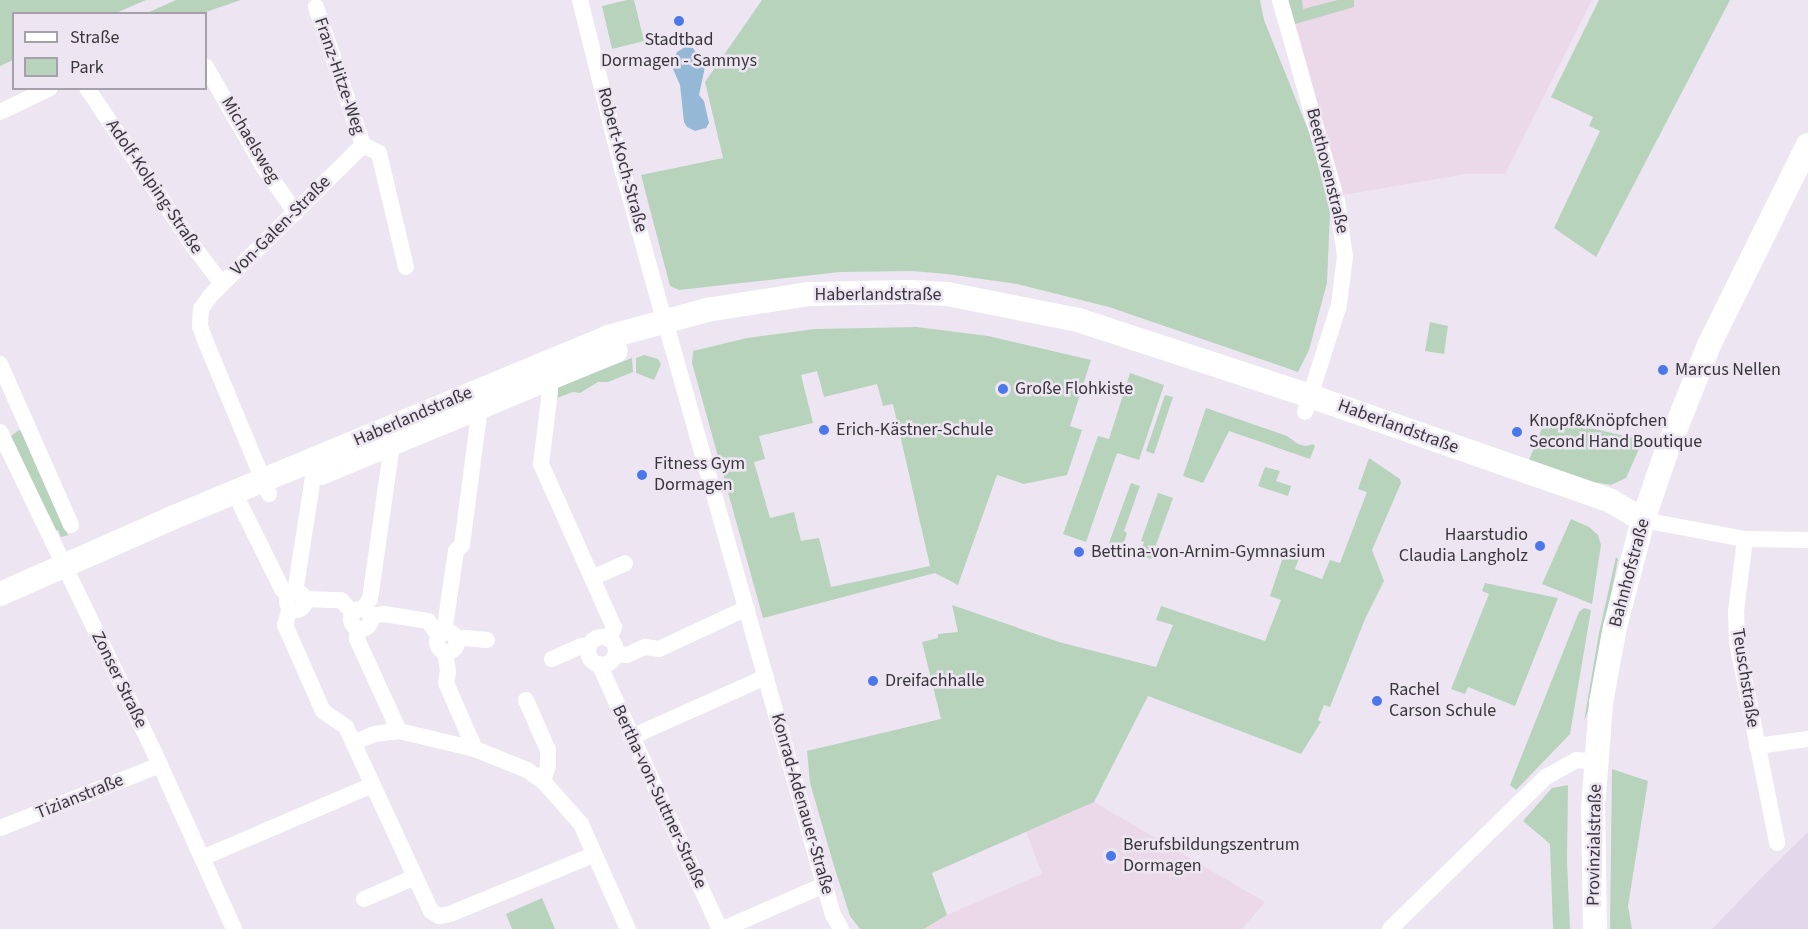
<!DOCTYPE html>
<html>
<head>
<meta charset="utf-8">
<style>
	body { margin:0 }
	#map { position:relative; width:1808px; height:929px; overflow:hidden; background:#ede6f2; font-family:"Source Sans 3",sans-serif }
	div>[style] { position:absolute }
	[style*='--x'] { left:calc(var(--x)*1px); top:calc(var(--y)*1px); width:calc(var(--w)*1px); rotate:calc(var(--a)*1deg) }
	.built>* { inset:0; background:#e3d8eb }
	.education>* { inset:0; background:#ebd9ea }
	.green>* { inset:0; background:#b7d3bc }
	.water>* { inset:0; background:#96b8d7 }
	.street>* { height:16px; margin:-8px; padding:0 8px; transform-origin:8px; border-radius:8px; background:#fff }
	.street>.ring { margin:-8px; padding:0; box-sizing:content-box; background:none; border:16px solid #fff; border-radius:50% }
	.secondary>* { height:24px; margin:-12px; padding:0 12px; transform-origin:12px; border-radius:12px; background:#fff }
	.dots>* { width:16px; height:16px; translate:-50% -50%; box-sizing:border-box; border:3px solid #ede6f2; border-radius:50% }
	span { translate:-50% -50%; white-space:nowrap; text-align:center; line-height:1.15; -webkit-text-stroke:5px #ede6f2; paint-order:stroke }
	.poi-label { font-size:18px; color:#39363b }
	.left { translate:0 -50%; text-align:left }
	.right { translate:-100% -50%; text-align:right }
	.street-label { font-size:18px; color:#39363b }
	.legend { position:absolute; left:12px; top:12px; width:195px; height:78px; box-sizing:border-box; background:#ede6f2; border:2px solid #a5a0a9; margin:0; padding:8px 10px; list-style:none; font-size:18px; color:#39363b }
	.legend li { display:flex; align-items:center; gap:12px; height:30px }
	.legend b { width:30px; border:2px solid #a5a0a9 }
</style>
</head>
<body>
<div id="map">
	<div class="built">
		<i style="clip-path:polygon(1808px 832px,1808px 929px,1712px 929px,1769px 870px)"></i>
	</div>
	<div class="education">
		<i style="clip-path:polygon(1288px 0,1592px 0,1505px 174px,1466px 174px,1343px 195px)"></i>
		<i style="clip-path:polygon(1094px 802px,1265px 902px,1242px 929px,925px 929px,947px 915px,1042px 874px,1026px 832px)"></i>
	</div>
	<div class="green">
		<i style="clip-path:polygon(0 0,146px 0,116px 13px,14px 14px,13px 60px,0 66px)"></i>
		<i style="clip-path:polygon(176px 0,241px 0,203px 13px,147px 13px)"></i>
		<i style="clip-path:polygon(627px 0,634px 0,644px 41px,612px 49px,602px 6px)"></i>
		<i style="clip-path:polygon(762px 0,1260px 0,1264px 20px,1311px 137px,1330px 212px,1327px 283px,1309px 350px,1298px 372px,1109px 307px,1017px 284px,947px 274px,912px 271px,840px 272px,679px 290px,670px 286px,641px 175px,723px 158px,705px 82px)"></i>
		<i style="clip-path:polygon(1288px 0,1302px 0,1303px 9px,1338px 0,1354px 0,1354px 7px,1295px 24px)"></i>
		<i style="clip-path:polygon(1599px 0,1730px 0,1596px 257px,1554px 228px,1600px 131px,1589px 126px,1593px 117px,1551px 97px)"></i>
		<i style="clip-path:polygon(1430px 322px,1448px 326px,1444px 354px,1425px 351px)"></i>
		<i style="clip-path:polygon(evenodd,917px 327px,988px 336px,1091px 360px,1070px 426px,1082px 430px,1067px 475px,1024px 484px,997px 475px,958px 585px,935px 573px,763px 618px,692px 363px,693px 351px,747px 338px,815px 329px,917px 327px,817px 371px,824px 397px,877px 384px,883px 406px,893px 404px,930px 566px,831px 587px,819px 538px,801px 541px,794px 512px,770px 518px,754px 462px,765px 459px,759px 436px,813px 423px,801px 375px,817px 371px)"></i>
		<i style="clip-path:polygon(644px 355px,658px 359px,661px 364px,654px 380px,636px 373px,636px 358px)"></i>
		<i style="clip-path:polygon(632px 358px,633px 372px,608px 382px,598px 382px,580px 393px,573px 392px,557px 398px,557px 387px)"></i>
		<i style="clip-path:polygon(1130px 373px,1164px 385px,1139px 460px,1117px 453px,1086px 542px,1063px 534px,1098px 436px,1109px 439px)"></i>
		<i style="clip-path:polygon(1165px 395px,1173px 397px,1154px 454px,1146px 451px)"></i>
		<i style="clip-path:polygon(1206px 408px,1287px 436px,1298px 444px,1306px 446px,1313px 444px,1315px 446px,1310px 459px,1229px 431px,1203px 483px,1183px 476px)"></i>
		<i style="clip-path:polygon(1546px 418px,1643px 440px,1626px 478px,1611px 485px,1593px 482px,1529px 460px)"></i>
		<i style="clip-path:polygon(19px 430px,24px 432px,68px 535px,61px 537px,58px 530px,55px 531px,11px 436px)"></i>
		<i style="clip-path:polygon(1369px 458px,1400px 479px,1401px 483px,1372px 550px,1384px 581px,1365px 619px,1330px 707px,1324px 705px,1318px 720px,1321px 722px,1301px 754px,1148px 696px,1094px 802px,932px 873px,947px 915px,924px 929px,860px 929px,850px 916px,834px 866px,810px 783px,807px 751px,941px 719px,922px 642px,938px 638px,938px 634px,958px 632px,952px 605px,1059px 642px,1156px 667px,1173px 625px,1156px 620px,1161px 606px,1265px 641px,1281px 600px,1270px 596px,1285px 551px,1299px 558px,1295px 569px,1322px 579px,1330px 560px,1340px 563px,1367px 492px,1358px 489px)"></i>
		<i style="clip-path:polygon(1265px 467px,1280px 471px,1276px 481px,1291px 486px,1288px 496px,1258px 486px)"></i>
		<i style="clip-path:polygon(1131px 483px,1140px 486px,1124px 531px,1127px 533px,1122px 548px,1109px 543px)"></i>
		<i style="clip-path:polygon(1158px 493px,1173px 498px,1151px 559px,1139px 555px,1144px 542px,1141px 541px)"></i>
		<i style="clip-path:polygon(1571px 519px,1589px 527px,1598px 535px,1601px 545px,1592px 604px,1542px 584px)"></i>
		<i style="clip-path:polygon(1616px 557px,1618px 559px,1588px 711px,1584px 721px,1599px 633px)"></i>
		<i style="clip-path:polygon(1485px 583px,1558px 598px,1515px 706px,1468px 687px,1465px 694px,1451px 689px,1489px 594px,1482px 591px)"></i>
		<i style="clip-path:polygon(1584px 608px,1591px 610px,1570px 734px,1516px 790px,1510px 785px,1579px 612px)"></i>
		<i style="clip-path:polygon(1612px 769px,1648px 781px,1628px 906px,1632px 929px,1610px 929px)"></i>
		<i style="clip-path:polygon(1568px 785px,1567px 861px,1570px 929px,1553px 929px,1550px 844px,1523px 821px,1552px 788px)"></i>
		<i style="clip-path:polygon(542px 898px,555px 929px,512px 929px,506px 914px)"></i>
	</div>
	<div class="water">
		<i style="clip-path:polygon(685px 47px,693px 48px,705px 67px,699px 95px,704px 101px,709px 123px,706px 128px,695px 131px,687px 127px,684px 122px,680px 85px,673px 69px,673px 60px,677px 52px)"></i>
	</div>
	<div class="street">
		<i style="--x:580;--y:0;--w:177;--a:76"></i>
		<i style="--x:623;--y:172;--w:154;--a:74.5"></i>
		<i style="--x:1280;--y:0;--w:209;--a:74.2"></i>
		<i style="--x:1337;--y:201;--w:56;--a:81.7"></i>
		<i style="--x:1345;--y:256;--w:49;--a:97"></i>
		<i style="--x:1339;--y:305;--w:112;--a:107.6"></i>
		<i style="--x:316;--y:7;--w:146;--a:71.2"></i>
		<i style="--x:206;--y:67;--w:116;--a:60.1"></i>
		<i style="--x:264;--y:168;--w:55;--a:54.6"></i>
		<i style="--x:87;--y:88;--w:192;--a:56.1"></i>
		<i style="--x:194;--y:247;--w:46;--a:52.9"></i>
		<i style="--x:0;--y:112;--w:55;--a:-25.6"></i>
		<i style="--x:363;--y:145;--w:18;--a:27"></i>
		<i style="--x:379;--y:153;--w:117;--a:76.7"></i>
		<i style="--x:669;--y:335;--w:541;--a:74.24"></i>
		<i style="--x:816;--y:856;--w:61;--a:73.9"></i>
		<i style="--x:833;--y:915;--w:16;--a:60"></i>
		<i style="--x:0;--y:364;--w:176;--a:66.2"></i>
		<i style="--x:548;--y:380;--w:11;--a:80"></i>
		<i style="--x:550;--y:391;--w:74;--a:97"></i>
		<i style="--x:541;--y:464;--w:179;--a:65.9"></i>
		<i style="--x:614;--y:627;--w:13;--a:113"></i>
		<i style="--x:0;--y:432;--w:369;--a:64.3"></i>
		<i style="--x:160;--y:765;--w:180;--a:65.7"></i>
		<i style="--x:269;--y:494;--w:167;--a:-112.6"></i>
		<i style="--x:205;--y:340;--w:15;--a:-110"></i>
		<i style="--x:200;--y:326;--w:17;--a:-87"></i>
		<i style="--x:201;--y:309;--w:16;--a:-55"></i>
		<i style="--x:210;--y:296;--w:215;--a:-44.6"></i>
		<i style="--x:241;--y:506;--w:93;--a:63.7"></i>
		<i style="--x:282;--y:589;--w:10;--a:45"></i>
		<i style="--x:1643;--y:520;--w:104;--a:10.6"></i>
		<i style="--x:1745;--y:539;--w:63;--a:0.9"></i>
		<i style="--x:1745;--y:539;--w:73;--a:97.1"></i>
		<i style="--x:1736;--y:611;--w:31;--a:88"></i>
		<i style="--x:1737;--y:642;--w:205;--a:78.7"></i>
		<i style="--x:592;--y:578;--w:36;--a:-24"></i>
		<i class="ring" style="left:287px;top:592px;width:2px;height:2px"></i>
		<i style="--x:295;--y:593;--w:117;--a:-81.2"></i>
		<i style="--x:304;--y:599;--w:37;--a:2"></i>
		<i style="--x:341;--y:600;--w:18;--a:47"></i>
		<i style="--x:290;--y:608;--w:18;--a:106"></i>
		<i style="--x:285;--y:625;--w:94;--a:66.2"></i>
		<i style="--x:323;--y:711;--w:28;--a:35"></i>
		<i style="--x:346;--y:727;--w:203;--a:65.2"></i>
		<i style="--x:431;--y:911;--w:9;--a:32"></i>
		<i style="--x:439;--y:916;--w:11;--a:-10"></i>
		<i style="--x:450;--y:914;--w:155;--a:-22.4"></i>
		<i class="ring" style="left:351px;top:609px;width:4px;height:4px"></i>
		<i style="--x:363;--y:609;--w:12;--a:-55"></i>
		<i style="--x:370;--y:599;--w:156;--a:-81.9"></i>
		<i style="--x:370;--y:616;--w:14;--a:-8"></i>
		<i style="--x:384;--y:614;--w:45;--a:9"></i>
		<i style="--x:428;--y:621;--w:19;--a:54"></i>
		<i style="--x:358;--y:629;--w:10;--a:96"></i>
		<i style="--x:357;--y:639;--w:101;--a:65.5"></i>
		<i class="ring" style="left:437px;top:632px;width:4px;height:4px"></i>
		<i style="--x:444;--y:633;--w:83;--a:-81.7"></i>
		<i style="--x:456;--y:551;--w:8;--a:-45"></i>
		<i style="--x:462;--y:545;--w:139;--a:-82.6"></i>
		<i class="ring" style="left:588px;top:637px;width:12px;height:12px"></i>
		<i style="--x:456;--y:640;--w:9;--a:-13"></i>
		<i style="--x:465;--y:638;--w:22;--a:5"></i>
		<i style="--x:445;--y:652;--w:19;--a:81"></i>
		<i style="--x:448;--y:671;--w:12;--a:99"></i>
		<i style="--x:446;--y:683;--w:72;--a:66.3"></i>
		<i style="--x:616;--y:654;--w:11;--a:5"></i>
		<i style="--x:627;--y:655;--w:20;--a:-24"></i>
		<i style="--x:645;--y:647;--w:14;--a:8"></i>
		<i style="--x:659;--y:649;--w:97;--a:-25"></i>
		<i style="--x:552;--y:659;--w:32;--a:-24"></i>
		<i style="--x:581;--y:646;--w:8;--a:7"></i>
		<i style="--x:599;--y:664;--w:291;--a:65.5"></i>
		<i style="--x:526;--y:700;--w:55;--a:66.3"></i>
		<i style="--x:548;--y:750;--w:16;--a:90"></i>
		<i style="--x:548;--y:766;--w:16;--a:108"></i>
		<i style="--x:631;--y:737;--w:148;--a:-24"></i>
		<i style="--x:353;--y:743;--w:23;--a:-23"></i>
		<i style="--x:374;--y:734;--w:25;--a:-7"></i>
		<i style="--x:399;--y:731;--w:78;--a:13.3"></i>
		<i style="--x:475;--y:749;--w:56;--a:22"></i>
		<i style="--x:527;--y:770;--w:19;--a:35"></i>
		<i style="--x:543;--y:781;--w:57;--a:48.5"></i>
		<i style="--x:581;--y:824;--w:115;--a:65.9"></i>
		<i style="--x:1757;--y:746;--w:51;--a:-7.8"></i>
		<i style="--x:0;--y:828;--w:172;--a:-21.5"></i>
		<i style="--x:202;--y:858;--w:185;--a:-23.2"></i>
		<i style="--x:364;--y:899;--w:56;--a:-23.3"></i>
		<i style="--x:723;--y:929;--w:110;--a:-23.5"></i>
		<i style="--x:1390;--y:929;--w:218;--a:-44.3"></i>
		<i style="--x:1546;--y:777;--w:35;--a:-29"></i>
		<i style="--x:1577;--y:760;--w:19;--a:6"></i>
	</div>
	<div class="secondary">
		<i style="--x:321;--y:473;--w:319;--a:-22.5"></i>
		<i style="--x:0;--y:594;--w:188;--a:-23.8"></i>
		<i style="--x:172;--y:518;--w:472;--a:-22.5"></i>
		<i style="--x:608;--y:337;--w:103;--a:-15.3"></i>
		<i style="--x:707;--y:310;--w:102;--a:-9"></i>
		<i style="--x:808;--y:294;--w:102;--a:-1.1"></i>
		<i style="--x:910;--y:292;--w:37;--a:3"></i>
		<i style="--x:947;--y:294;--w:134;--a:11.2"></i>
		<i style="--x:1078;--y:320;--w:244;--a:18.1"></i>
		<i style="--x:1310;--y:396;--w:319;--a:19.2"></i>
		<i style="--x:1611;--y:501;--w:37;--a:31"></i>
		<i style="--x:1595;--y:929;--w:121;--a:-90.9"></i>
		<i style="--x:1593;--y:808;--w:105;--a:-85.6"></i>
		<i style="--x:1601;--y:703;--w:77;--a:-79.6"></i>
		<i style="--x:1615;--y:627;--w:111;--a:-75.3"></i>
		<i style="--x:1643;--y:520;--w:71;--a:-71.1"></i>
		<i style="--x:1666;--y:453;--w:116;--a:-68.3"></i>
		<i style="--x:1709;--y:345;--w:223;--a:-63.7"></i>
	</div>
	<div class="dots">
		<i style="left:679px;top:21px;background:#4a77ea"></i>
		<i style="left:1663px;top:370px;background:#4a77ea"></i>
		<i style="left:1003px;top:389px;background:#4a77ea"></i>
		<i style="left:824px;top:430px;background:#4a77ea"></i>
		<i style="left:1517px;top:432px;background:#4a77ea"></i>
		<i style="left:642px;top:475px;background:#4a77ea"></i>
		<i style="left:1540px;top:546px;background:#4a77ea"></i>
		<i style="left:1079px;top:552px;background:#4a77ea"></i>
		<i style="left:873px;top:681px;background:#4a77ea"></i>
		<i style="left:1377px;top:701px;background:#4a77ea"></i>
		<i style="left:1111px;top:856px;background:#4a77ea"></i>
	</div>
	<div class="poi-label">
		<span style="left:679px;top:51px">Stadtbad<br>Dormagen - Sammys</span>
		<span class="left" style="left:1675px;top:370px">Marcus Nellen</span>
		<span class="left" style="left:1015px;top:389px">Große Flohkiste</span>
		<span class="left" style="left:1529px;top:432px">Knopf&amp;Knöpfchen<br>Second Hand Boutique</span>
		<span class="left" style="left:836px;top:430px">Erich-Kästner-Schule</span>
		<span class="left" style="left:654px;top:475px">Fitness Gym<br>Dormagen</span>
		<span class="right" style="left:1528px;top:546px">Haarstudio<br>Claudia Langholz</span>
		<span class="left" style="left:1091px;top:552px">Bettina-von-Arnim-Gymnasium</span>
		<span class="left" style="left:885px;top:681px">Dreifachhalle</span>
		<span class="left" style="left:1389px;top:701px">Rachel<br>Carson Schule</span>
		<span class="left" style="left:1123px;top:856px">Berufsbildungszentrum<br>Dormagen</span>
	</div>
	<div class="street-label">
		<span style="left:339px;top:76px;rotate:71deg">Franz-Hitze-Weg</span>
		<span style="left:250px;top:140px;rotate:59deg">Michaelsweg</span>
		<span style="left:622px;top:160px;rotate:75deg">Robert-Koch-Straße</span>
		<span style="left:1327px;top:171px;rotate:76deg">Beethovenstraße</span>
		<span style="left:154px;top:187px;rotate:56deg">Adolf-Kolping-Straße</span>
		<span style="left:281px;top:226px;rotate:-45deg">Von-Galen-Straße</span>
		<span style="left:878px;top:295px">Haberlandstraße</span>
		<span style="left:413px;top:417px;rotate:-23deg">Haberlandstraße</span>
		<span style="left:1398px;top:427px;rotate:20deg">Haberlandstraße</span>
		<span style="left:1630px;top:573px;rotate:-75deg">Bahnhofstraße</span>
		<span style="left:1745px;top:678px;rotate:81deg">Teuschstraße</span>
		<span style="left:119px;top:680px;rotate:64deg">Zonser Straße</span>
		<span style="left:80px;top:797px;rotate:-22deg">Tizianstraße</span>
		<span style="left:659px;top:797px;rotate:65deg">Bertha-von-Suttner-Straße</span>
		<span style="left:802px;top:804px;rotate:74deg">Konrad-Adenauer-Straße</span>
		<span style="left:1595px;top:845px;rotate:-89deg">Provinzialstraße</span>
	</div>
	<ul class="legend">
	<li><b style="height:8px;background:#fff"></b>Straße</li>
	<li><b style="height:16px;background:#b7d3bc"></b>Park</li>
	</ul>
</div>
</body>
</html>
